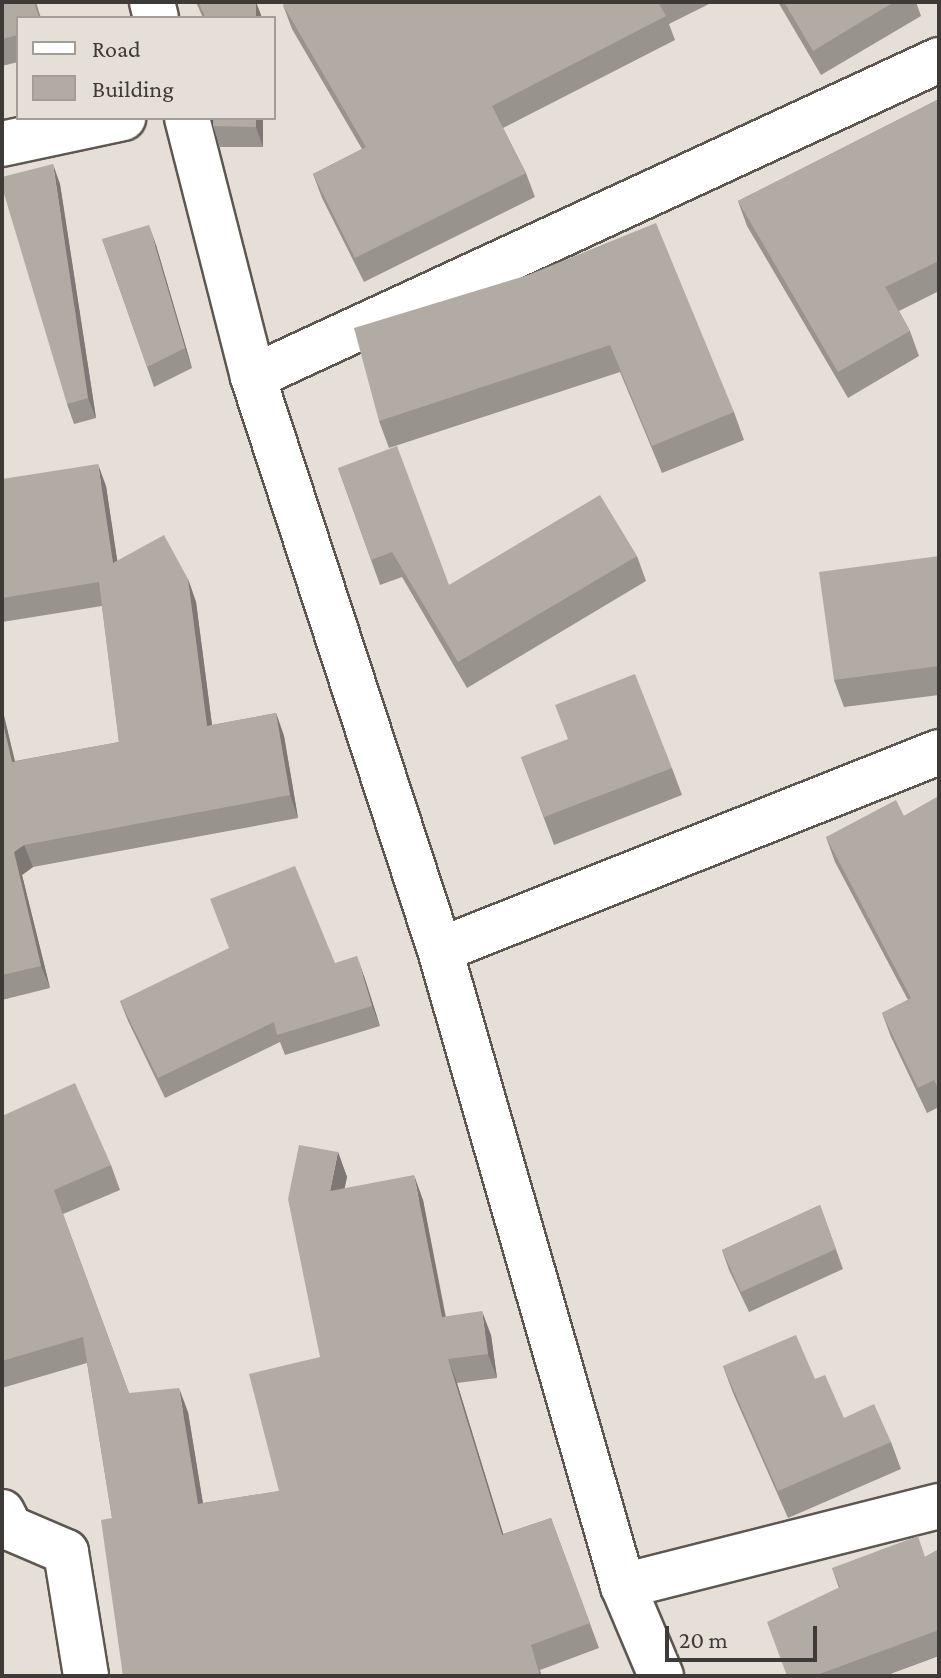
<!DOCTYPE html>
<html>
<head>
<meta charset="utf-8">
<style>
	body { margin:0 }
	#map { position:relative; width:941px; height:1678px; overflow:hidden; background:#e6dfd7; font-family:"Crimson Pro",serif }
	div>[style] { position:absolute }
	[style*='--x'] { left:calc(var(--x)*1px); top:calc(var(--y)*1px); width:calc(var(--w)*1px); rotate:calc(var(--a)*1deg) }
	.roads { filter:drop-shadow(2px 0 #5d5750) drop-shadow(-2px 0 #5d5750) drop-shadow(0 2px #5d5750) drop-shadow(0 -2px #5d5750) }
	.minor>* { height:44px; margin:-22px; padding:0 22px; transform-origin:22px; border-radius:22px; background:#fff }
	.wall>* { inset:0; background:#99938d }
	.shaded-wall>* { inset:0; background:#7d7873 }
	.building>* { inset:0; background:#b2aba4 }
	span { translate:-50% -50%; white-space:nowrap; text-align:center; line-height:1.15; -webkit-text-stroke:6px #e6dfd7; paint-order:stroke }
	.frame { position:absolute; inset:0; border:4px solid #3d3a37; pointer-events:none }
	.legend { position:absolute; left:16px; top:16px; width:260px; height:104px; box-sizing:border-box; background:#e6dfd7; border:2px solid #a29d97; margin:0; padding:10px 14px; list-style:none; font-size:24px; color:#3d3a37 }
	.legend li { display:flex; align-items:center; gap:16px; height:40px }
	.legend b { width:40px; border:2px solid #a29d97 }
	.scale { position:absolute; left:665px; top:1626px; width:152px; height:36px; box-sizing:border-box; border:4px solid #3d3a37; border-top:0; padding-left:10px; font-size:24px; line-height:28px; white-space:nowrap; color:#3d3a37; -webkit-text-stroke:6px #e6dfd7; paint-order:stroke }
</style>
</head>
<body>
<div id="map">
	<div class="roads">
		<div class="minor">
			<i style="--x:152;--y:2;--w:16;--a:76"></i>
			<i style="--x:187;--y:118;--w:267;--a:75.7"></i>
			<i style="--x:253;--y:377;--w:603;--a:71.93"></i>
			<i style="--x:440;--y:950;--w:662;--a:73.95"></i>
			<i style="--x:623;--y:1586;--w:98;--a:67.1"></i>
			<i style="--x:2;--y:144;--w:124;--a:-12.1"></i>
			<i style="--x:253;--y:377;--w:756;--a:-24.8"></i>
			<i style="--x:440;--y:950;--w:537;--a:-21.64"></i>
			<i style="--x:2;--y:1512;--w:18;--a:63"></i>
			<i style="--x:10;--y:1528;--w:61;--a:23.2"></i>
			<i style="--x:66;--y:1552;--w:126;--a:80.8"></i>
			<i style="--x:623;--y:1586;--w:326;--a:-14.2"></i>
		</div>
	</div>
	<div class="wall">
		<i style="clip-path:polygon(2px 2px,36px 2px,41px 18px,18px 18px,18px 62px,2px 66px)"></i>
		<i style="clip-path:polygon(196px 2px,256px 2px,262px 18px,203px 18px)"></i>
		<i style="clip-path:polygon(289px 2px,713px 2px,669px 24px,675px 40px,503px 128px,526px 173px,535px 197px,364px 282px,322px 198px,313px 174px,362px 149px,292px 29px,283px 5px)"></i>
		<i style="clip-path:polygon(778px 2px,916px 2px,921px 16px,821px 75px)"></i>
		<i style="clip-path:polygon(939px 99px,939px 291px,899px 311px,910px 331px,919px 356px,848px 398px,747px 226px,738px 201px)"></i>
		<i style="clip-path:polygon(263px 118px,263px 147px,220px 147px,213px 126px)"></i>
		<i style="clip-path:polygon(60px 184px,96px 418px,74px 424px,67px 404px)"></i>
		<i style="clip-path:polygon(102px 239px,156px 245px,192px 368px,154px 387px)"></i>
		<i style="clip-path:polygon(528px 275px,734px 412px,744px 440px,662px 473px,620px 372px,389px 448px,379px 421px)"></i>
		<i style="clip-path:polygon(338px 468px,449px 585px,637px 556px,646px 581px,467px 688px,402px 577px,380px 585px)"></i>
		<i style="clip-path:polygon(2px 479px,106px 486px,117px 561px,188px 579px,196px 602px,212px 725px,276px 713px,284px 736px,298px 818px,33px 867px,22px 875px,50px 988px,2px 1000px,2px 708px,15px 761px,119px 742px,102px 606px,2px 622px)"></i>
		<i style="clip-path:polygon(939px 556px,939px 695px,844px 707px,834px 680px)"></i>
		<i style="clip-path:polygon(521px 757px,672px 768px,682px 795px,554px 845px)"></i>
		<i style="clip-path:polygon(939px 796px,939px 1107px,927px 1113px,891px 1037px,882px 1013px,908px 1000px,835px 862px,826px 837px,904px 816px)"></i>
		<i style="clip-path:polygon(335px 963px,364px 976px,380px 1026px,285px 1055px,280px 1042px,165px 1098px,128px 1021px,120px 1001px)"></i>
		<i style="clip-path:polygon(2px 1116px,111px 1165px,120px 1190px,63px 1214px,129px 1393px,188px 1412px,203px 1503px,279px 1491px,320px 1357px,338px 1152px,347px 1177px,344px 1189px,423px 1200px,446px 1317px,491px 1335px,497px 1378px,457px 1383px,503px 1534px,551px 1518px,599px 1648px,540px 1670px,542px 1676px,123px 1676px,112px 1518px,87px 1363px,2px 1388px)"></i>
		<i style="clip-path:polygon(820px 1205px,843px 1269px,749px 1312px,729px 1270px,722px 1250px)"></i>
		<i style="clip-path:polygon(723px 1366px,815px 1379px,844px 1418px,891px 1442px,901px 1469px,788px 1518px,733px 1393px)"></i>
		<i style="clip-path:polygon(939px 1549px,939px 1656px,885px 1676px,787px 1676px,839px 1588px,832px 1568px,925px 1557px)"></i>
	</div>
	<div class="shaded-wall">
		<i style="clip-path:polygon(256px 2px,262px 18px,256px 18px)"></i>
		<i style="clip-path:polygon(256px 118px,263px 118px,263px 147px,256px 127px)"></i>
		<i style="clip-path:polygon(53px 164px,60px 184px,96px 418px,88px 398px)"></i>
		<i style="clip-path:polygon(149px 225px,156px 245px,192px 368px,185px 348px)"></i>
		<i style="clip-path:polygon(98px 464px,106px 486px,121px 585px,113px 563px)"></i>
		<i style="clip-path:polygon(188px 579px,196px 602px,215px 748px,207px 726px)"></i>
		<i style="clip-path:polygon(2px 707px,20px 784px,12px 762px,2px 719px)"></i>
		<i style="clip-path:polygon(276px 713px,284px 736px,298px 818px,290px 795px)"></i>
		<i style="clip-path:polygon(24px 845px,33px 867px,22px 875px,50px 988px,41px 966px,14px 852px)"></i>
		<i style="clip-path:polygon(357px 956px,364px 976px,380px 1026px,372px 1006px)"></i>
		<i style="clip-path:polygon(338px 1152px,347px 1177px,339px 1216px,330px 1191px)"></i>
		<i style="clip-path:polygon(414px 1175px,423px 1200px,450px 1342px,442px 1317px)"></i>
		<i style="clip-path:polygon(482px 1311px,491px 1335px,497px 1378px,488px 1354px)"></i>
		<i style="clip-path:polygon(448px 1359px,457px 1383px,511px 1559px,502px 1535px)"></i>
		<i style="clip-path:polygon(179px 1388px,188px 1412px,207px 1529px,198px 1504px)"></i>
	</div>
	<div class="building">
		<i style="clip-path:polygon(2px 2px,34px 2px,39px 18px,18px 18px,18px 35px,2px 39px)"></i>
		<i style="clip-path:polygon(198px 2px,256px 2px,256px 18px,206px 18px)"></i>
		<i style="clip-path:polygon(289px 2px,658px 2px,666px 16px,492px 106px,526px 173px,355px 258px,313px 174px,366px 147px,283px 5px)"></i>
		<i style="clip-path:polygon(784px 2px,894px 2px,813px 51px)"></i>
		<i style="clip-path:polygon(939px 99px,939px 261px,885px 287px,910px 331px,838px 372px,738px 201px)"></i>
		<i style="clip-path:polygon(213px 118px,256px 118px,256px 127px,213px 126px)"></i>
		<i style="clip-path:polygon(53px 164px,88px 398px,67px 404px,2px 187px,2px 177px)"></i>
		<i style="clip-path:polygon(656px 223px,734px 412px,652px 446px,610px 345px,379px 421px,354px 328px,528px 275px)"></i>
		<i style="clip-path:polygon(149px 225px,185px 348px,147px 367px,102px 239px)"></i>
		<i style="clip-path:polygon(397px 446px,449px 585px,600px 495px,637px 556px,458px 662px,392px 552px,371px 560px,338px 468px)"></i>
		<i style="clip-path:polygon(98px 464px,113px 563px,164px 535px,188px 579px,207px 726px,276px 713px,290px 795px,24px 845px,14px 852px,41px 966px,2px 975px,2px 719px,12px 762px,119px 742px,99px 582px,2px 598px,2px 479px)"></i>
		<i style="clip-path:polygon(939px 556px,939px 666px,834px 680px,819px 572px)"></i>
		<i style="clip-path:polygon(635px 674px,672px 768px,544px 817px,521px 757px,568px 739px,555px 705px)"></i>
		<i style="clip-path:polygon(939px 796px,939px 1090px,934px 1080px,918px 1088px,882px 1013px,911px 998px,826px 837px,896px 800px,904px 816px)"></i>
		<i style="clip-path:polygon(295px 866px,335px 963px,357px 956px,372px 1006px,277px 1035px,274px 1022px,158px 1078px,120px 1001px,229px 948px,210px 899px)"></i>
		<i style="clip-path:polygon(75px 1083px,111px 1165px,54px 1190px,129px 1393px,179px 1388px,198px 1504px,279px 1491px,249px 1374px,320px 1357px,288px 1199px,299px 1145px,338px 1152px,330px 1191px,414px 1175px,442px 1317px,482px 1311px,488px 1354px,448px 1359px,502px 1535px,551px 1518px,590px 1623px,531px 1645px,540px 1676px,123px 1676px,101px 1520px,112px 1518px,83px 1337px,2px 1361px,2px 1116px)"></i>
		<i style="clip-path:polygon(820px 1205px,836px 1249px,741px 1292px,722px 1250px)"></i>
		<i style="clip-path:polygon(796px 1335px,815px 1379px,825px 1375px,844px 1418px,874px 1404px,891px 1442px,778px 1491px,723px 1366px)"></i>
		<i style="clip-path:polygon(918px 1536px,925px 1557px,939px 1549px,939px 1630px,814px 1676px,787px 1676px,767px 1622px,840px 1587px,832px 1568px)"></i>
	</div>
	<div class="frame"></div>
	<ul class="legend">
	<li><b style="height:10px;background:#fff"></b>Road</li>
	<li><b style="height:22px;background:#b2aba4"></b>Building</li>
	</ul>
	<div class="scale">20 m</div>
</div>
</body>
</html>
